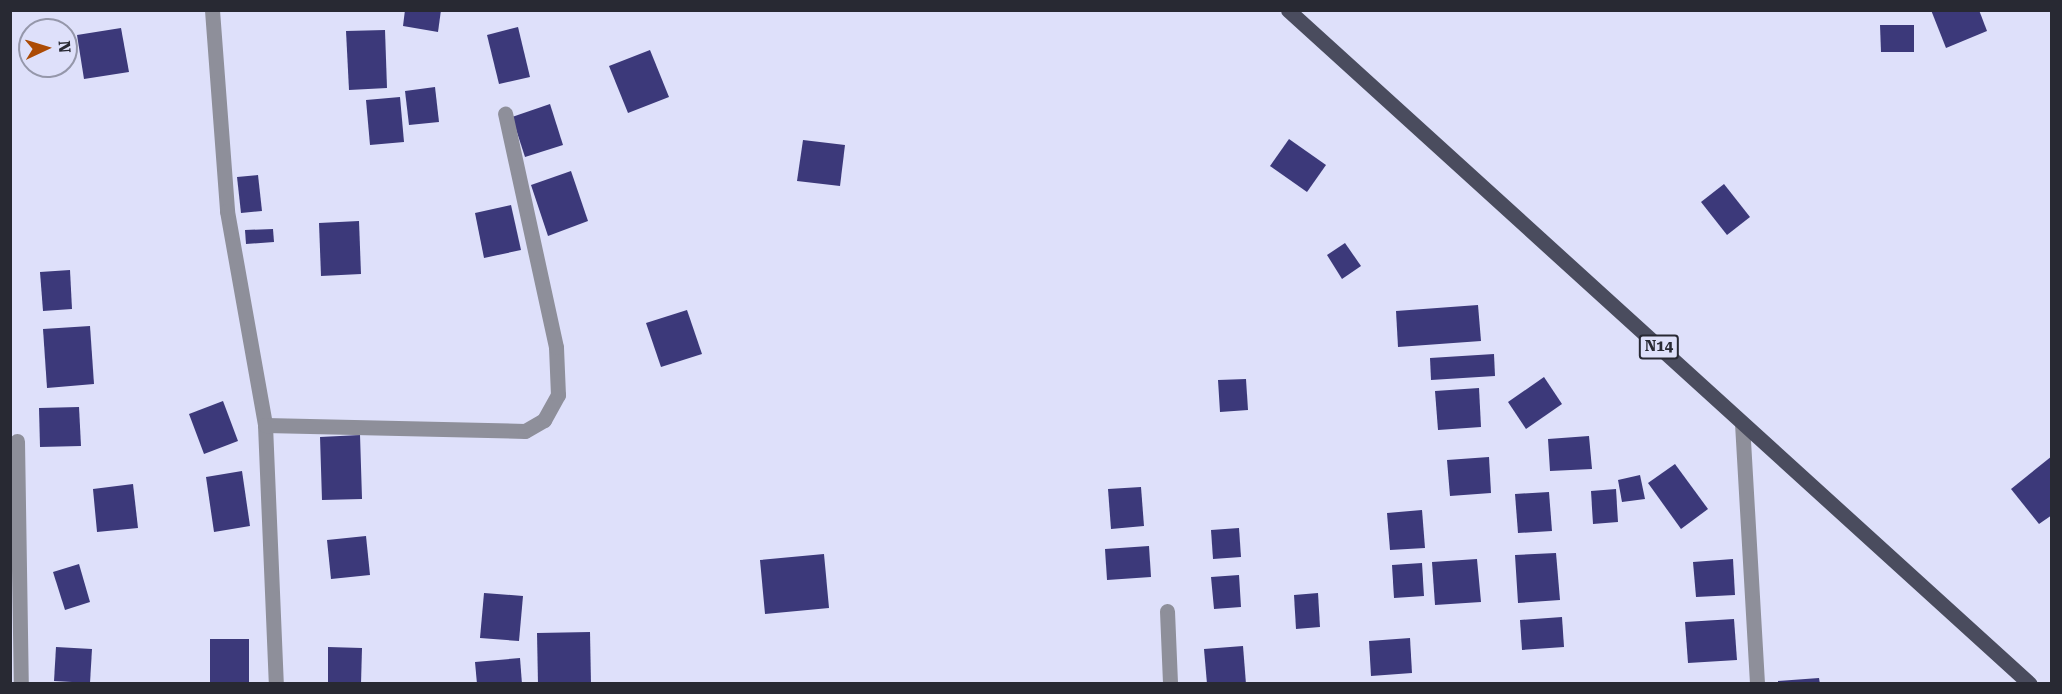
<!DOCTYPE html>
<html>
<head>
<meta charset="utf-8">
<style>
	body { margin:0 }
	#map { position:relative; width:2062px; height:694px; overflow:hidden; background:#dee0fa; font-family:"Roboto Serif",serif }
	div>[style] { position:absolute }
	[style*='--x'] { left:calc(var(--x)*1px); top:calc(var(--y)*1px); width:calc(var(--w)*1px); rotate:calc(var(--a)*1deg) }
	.building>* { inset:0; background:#3c397a }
	.minor>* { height:15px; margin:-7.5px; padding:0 7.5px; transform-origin:7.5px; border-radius:7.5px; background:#8e8f9a }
	.major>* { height:15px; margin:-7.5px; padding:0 7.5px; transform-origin:7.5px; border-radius:7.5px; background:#4a4c5e }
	span { translate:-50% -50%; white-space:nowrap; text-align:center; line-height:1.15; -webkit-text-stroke:6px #dee0fa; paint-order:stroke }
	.shield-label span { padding:2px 4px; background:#dee0fa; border:2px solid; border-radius:4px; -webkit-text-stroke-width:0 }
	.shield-label { font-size:15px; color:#282933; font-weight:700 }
	.frame { position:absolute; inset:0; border:12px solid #282933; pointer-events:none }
	.north { position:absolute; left:18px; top:18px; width:60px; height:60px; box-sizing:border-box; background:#dee0fa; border:2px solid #9597aa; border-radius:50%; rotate:86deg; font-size:16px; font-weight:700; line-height:24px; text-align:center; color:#282933 }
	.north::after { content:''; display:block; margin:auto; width:21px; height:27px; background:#ac4b05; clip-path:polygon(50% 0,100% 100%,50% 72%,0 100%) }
</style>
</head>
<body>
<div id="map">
	<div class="building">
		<i style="clip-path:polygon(405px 10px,441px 10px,438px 32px,403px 26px)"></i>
		<i style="clip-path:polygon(1931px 10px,1979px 10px,1987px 31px,1946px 48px)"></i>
		<i style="clip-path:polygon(1880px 25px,1914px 25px,1914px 52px,1881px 52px)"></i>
		<i style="clip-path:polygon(518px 27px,530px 77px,499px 84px,487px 35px)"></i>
		<i style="clip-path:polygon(121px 28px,129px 72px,84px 79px,77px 35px)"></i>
		<i style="clip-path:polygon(385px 30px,387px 88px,349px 90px,346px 31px)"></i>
		<i style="clip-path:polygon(650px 50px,669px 97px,628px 113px,609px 66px)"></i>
		<i style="clip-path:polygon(435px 87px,439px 122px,409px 125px,405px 91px)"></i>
		<i style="clip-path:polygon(400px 97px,404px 142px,370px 145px,366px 100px)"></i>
		<i style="clip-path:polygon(550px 104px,563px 145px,525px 157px,512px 117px)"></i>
		<i style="clip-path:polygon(1289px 139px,1326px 165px,1307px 192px,1270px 166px)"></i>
		<i style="clip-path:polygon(803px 140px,845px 145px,840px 186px,797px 181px)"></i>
		<i style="clip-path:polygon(571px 171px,588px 221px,548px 236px,531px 185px)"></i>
		<i style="clip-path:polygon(258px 175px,262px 211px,241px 213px,237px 177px)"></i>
		<i style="clip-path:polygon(1724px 184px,1750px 217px,1727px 235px,1701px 202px)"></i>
		<i style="clip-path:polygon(511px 205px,521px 250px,484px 258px,475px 213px)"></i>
		<i style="clip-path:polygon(359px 221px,361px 274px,321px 276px,319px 223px)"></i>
		<i style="clip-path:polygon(273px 229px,274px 242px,246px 244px,245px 230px)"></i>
		<i style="clip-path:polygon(1345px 243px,1361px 266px,1342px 279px,1327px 255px)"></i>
		<i style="clip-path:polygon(70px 270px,72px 309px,43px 311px,40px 272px)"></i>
		<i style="clip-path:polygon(1478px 305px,1481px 341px,1398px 347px,1396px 311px)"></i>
		<i style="clip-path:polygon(687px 310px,702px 354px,661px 367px,646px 323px)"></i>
		<i style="clip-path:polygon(90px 326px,94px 384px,47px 388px,43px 329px)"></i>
		<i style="clip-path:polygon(1494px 354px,1495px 376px,1431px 380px,1430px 358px)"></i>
		<i style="clip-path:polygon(1544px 377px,1562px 404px,1526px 429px,1508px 402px)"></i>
		<i style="clip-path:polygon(1246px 379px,1248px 410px,1220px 412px,1218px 380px)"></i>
		<i style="clip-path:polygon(1479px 388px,1481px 427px,1438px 430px,1435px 391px)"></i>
		<i style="clip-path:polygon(223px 401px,238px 441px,204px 454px,189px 414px)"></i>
		<i style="clip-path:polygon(79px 407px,81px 446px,40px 447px,39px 408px)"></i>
		<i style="clip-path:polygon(360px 435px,362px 499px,322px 500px,320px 437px)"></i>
		<i style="clip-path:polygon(1589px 436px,1592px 469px,1550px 471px,1548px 439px)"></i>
		<i style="clip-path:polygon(2052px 456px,2052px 515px,2039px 524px,2011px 489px)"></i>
		<i style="clip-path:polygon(1489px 457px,1491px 493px,1450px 496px,1447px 460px)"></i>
		<i style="clip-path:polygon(1675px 464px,1708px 509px,1681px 529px,1648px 483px)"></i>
		<i style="clip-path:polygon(242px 471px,250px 526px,214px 532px,206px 477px)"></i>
		<i style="clip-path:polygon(1640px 475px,1645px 499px,1622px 502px,1618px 480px)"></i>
		<i style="clip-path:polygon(133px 484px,138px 528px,97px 532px,93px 489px)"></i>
		<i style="clip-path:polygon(1141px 487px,1144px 526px,1111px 529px,1108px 489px)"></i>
		<i style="clip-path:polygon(1616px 489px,1618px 522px,1593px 524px,1591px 491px)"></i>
		<i style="clip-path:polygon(1549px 492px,1552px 531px,1518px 533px,1515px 494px)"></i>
		<i style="clip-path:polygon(1422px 510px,1425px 548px,1390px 550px,1387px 513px)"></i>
		<i style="clip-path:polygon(1239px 528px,1241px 557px,1213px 559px,1211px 530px)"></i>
		<i style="clip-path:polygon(366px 536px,370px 575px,331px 579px,327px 540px)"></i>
		<i style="clip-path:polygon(1149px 546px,1151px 577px,1107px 580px,1105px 549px)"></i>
		<i style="clip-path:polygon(1556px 553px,1560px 600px,1518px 603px,1515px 555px)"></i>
		<i style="clip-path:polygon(824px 554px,829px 608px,765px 614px,760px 560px)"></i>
		<i style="clip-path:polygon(1477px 559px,1481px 602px,1435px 605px,1432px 562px)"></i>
		<i style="clip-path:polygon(1733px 559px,1735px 595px,1696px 597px,1693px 562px)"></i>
		<i style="clip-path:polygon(1422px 563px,1424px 596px,1394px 598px,1392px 565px)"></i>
		<i style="clip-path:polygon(79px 564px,90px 602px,65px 610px,53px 572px)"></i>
		<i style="clip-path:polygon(1239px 575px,1241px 607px,1214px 609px,1211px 577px)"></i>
		<i style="clip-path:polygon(484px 593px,523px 596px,519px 641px,480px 638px)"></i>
		<i style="clip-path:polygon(1318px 593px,1320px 627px,1296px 629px,1294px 595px)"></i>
		<i style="clip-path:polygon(1562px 617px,1564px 647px,1522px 650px,1520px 620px)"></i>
		<i style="clip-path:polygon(1734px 619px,1737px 660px,1688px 663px,1685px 622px)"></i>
		<i style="clip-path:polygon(590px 632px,591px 684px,538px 684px,537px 633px)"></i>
		<i style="clip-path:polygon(1410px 638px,1412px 673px,1371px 676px,1369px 641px)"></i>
		<i style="clip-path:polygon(210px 639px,249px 639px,249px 684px,210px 684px)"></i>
		<i style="clip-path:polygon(1243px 646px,1246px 684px,1207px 684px,1204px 649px)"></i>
		<i style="clip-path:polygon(56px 647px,92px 649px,90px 683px,54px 681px)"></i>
		<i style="clip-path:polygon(328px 647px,362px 648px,361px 684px,328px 684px)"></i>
		<i style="clip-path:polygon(520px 658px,522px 684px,477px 684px,475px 662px)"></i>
		<i style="clip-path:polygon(1819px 678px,1820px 684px,1778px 684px,1778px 681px)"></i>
	</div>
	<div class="minor">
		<i style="--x:212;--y:10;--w:202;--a:85.7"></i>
		<i style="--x:227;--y:211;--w:217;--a:79.9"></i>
		<i style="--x:265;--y:425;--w:259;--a:87.6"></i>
		<i style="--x:1742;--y:423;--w:261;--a:86.7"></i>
		<i style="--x:265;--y:425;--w:260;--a:1.3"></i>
		<i style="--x:525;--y:431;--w:22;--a:-30"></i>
		<i style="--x:544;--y:420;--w:29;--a:-61"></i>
		<i style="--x:558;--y:395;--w:48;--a:-92.4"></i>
		<i style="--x:556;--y:347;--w:239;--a:-102.3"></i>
		<i style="--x:17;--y:441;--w:243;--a:89.1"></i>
		<i style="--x:1167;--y:611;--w:73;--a:87.6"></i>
	</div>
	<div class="major">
		<i style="--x:1288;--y:10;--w:1002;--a:42.25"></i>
	</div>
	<div class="shield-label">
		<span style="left:1659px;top:347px">N14</span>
	</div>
	<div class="frame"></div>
	<div class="north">N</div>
</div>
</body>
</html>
